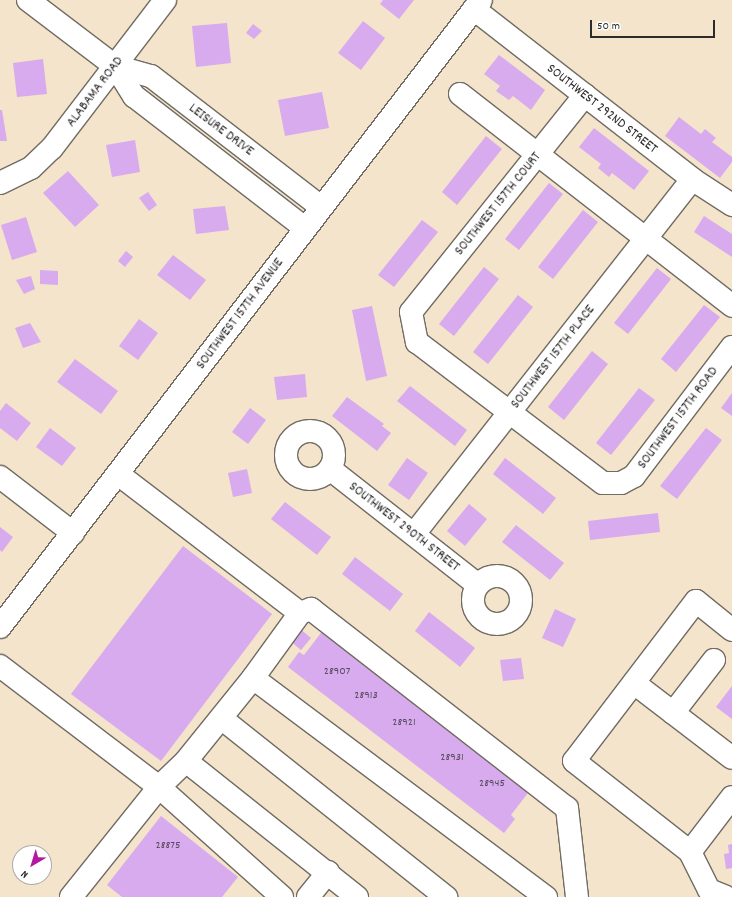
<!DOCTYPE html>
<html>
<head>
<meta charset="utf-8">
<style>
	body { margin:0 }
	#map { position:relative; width:732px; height:897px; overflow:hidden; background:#f4e4cb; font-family:Dekko,sans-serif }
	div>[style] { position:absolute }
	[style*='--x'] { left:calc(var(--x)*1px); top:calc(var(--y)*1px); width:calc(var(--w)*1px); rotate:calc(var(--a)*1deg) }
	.building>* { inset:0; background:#d8aaee }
	.roads { filter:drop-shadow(1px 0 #716c63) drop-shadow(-1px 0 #716c63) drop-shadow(0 1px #716c63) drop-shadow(0 -1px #716c63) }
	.minor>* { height:22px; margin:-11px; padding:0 11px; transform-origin:11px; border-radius:11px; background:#fff }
	.minor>.ring { margin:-11px; padding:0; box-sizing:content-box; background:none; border:22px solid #fff; border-radius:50% }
	span { translate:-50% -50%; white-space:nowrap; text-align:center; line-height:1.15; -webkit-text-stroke:3px #fff; paint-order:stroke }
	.number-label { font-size:12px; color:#564b5c }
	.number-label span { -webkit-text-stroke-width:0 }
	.street-label { font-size:14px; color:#2b2b2b }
	.north { position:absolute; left:12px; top:845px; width:40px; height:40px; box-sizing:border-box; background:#fff; border:1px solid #aaa; border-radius:50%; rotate:218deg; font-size:11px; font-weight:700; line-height:16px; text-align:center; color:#2b2b2b }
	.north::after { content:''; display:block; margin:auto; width:14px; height:18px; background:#b5179e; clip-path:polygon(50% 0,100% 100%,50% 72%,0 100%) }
	.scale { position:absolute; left:590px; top:20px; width:125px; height:18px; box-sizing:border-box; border:2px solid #2b2b2b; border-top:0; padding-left:5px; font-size:12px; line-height:14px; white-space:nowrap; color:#2b2b2b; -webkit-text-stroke:3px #fff; paint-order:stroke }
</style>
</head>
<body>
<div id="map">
	<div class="building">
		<i style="clip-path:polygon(383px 0,414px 0,399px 19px,380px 4px)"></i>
		<i style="clip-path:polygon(363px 21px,385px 38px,361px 70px,338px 53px)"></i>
		<i style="clip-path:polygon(227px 23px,231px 63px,196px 67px,192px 26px)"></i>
		<i style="clip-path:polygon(253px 24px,262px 31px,254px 39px,246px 33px)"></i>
		<i style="clip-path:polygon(499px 55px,545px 90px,531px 110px,513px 96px,509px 100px,496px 91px,500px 86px,484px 74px)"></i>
		<i style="clip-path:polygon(43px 59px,47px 94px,17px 97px,13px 63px)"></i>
		<i style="clip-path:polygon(322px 92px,329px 128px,285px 136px,278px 100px)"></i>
		<i style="clip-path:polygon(0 110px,2px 110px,7px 141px,0 141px)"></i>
		<i style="clip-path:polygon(679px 117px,701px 134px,705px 129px,716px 138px,712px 142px,732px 157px,732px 162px,720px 178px,665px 136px)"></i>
		<i style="clip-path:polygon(594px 128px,649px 171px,634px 190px,612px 173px,609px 177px,598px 168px,601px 164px,579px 147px)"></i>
		<i style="clip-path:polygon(486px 136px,502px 149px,457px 205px,442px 192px)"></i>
		<i style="clip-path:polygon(135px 140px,140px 172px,112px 177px,106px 145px)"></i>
		<i style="clip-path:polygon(68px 171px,99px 205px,75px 227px,43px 193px)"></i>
		<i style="clip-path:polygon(549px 183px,563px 194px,519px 250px,505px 239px)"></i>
		<i style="clip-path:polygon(148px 192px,157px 205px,149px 211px,139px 198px)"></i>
		<i style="clip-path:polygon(225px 206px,229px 230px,196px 234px,193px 209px)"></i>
		<i style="clip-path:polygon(583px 210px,598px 222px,553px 279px,538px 267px)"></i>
		<i style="clip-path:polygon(704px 216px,732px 234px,732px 257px,694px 232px)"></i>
		<i style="clip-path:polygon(26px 217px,37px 252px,12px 260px,1px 225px)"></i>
		<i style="clip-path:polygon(422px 220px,438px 232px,394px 287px,378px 275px)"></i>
		<i style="clip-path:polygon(126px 251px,133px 257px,125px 267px,118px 261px)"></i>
		<i style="clip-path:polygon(173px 255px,206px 280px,190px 300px,157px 275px)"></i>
		<i style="clip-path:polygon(484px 267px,499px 279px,454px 336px,439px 324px)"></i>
		<i style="clip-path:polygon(657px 268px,671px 279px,628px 334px,614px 323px)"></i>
		<i style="clip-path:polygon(40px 270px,58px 271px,58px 285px,40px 284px)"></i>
		<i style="clip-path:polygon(31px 276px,35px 289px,24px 294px,16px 280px)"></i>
		<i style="clip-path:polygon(518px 295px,533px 307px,488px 364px,473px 352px)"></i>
		<i style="clip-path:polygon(704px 305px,720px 317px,676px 372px,661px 359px)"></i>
		<i style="clip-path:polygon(372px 306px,387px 376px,366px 381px,352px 310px)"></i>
		<i style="clip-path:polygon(139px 319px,158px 333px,138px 360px,119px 346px)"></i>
		<i style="clip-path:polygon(30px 323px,41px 342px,23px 348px,15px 328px)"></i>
		<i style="clip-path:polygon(592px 351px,608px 364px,564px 420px,548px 407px)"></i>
		<i style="clip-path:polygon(75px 359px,118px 391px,101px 414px,57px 382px)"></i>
		<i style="clip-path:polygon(305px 374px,307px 397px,277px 400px,274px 377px)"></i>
		<i style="clip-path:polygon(410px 386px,467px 430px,455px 446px,397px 401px)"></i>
		<i style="clip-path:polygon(639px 388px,655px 400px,611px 455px,596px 443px)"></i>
		<i style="clip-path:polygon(732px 393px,732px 416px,721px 408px)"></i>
		<i style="clip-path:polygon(347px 397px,384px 424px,382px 426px,391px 433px,377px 451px,332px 416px)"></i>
		<i style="clip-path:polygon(6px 403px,31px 423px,17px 441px,0 428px,0 411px)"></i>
		<i style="clip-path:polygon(250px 408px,266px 420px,248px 444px,232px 432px)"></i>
		<i style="clip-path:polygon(50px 428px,76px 448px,62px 466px,36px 447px)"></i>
		<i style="clip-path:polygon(706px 428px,722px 440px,677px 499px,660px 486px)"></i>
		<i style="clip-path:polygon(407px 458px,428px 473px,409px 500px,388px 485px)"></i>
		<i style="clip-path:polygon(505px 458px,556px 498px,543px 514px,493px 474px)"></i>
		<i style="clip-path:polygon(247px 469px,252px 493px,233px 497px,228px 473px)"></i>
		<i style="clip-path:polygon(285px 502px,331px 537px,317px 555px,271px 519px)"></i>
		<i style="clip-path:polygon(469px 504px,487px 519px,465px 546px,447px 531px)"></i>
		<i style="clip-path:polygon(658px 513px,660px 532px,590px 540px,588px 521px)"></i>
		<i style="clip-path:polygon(516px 525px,564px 563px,550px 580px,502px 542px)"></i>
		<i style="clip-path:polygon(0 527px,13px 537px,2px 552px,0 550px)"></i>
		<i style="clip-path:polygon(183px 546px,272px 614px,161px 761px,71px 694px)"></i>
		<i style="clip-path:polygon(355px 557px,403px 594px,390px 611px,342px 574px)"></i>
		<i style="clip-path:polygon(555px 609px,576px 619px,563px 647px,542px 638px)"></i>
		<i style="clip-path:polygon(429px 612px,475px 648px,460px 667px,415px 631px)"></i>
		<i style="clip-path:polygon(299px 628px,311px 638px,301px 650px,289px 640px)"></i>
		<i style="clip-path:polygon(324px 629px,531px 789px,511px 815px,515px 819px,504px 833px,288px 667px,299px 652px,304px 655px)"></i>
		<i style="clip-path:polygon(521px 658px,524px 679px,503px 681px,500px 660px)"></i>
		<i style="clip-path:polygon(732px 686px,732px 719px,716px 707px)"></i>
		<i style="clip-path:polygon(161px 816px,238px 877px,222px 897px,122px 897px,107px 885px)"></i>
		<i style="clip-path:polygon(732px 844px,732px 868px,726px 869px,724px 854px,729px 853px,728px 845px)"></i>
	</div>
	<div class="roads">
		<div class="minor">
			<i style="--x:28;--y:0;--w:109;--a:37.2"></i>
			<i style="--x:115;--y:66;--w:36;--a:58"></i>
			<i style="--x:134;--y:96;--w:216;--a:37.7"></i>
			<i style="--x:474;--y:9;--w:276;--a:37.9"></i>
			<i style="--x:692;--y:179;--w:48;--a:33"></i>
			<i style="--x:115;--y:66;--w:37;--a:16"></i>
			<i style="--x:151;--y:76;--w:215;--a:37.6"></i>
			<i style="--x:460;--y:94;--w:345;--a:37.9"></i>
			<i style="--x:585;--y:95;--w:278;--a:128.7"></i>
			<i style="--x:411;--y:312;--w:31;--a:79"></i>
			<i style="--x:417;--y:342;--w:233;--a:37.2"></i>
			<i style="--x:603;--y:483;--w:18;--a:0"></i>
			<i style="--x:621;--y:483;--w:15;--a:-28"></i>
			<i style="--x:634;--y:476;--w:162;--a:-52.8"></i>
			<i style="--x:0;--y:183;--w:34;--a:-26"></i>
			<i style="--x:31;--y:168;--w:29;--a:-44"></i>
			<i style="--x:52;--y:148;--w:186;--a:-52.6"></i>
			<i class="ring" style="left:286px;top:431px;width:26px;height:26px"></i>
			<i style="--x:330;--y:469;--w:188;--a:38.1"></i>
			<i style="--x:118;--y:474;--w:229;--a:37.4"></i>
			<i style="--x:300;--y:613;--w:80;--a:125.9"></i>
			<i style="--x:0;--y:477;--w:92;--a:37.5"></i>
			<i style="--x:414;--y:534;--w:451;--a:-51.9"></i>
			<i class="ring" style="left:473px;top:576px;width:26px;height:26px"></i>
			<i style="--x:300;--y:613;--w:12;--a:-20"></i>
			<i style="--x:311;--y:609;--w:324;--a:37.9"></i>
			<i style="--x:567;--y:808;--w:90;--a:83.6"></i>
			<i style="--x:0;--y:627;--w:790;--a:-52.51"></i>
			<i style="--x:732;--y:630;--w:46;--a:-141.1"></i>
			<i style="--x:696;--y:601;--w:201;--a:127.3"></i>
			<i style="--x:574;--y:761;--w:147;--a:38.1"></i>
			<i style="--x:690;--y:852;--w:69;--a:-52.6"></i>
			<i style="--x:0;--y:666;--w:200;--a:37.3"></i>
			<i style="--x:159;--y:787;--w:165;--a:41.8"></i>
			<i style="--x:634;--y:683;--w:123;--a:37.4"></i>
			<i style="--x:673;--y:713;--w:67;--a:-52.3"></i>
			<i style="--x:221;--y:718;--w:288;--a:38.5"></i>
			<i style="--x:690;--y:852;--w:42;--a:63.4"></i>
			<i style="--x:709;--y:890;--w:18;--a:22"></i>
			<i style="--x:71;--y:897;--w:141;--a:-51.3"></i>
			<i style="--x:159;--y:787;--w:37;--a:-44"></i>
			<i style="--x:308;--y:897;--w:32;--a:-51"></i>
			<i style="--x:357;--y:897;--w:218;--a:-141.5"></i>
			<i style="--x:186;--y:761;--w:107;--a:-51.1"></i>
			<i style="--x:253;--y:678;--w:366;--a:36.8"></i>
		</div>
	</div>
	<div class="number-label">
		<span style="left:337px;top:672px">28907</span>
		<span style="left:366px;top:696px">28913</span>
		<span style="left:404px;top:723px">28921</span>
		<span style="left:452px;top:758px">28931</span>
		<span style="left:492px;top:784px">28945</span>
		<span style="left:168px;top:846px">28875</span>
	</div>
	<div class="street-label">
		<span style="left:95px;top:92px;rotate:-53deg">ALABAMA ROAD</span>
		<span style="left:602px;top:109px;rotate:38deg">SOUTHWEST 292ND STREET</span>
		<span style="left:221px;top:130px;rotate:37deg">LEISURE DRIVE</span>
		<span style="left:498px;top:204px;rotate:-51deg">SOUTHWEST 157TH COURT</span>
		<span style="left:240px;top:314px;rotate:-53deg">SOUTHWEST 157TH AVENUE</span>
		<span style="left:553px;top:357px;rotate:-52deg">SOUTHWEST 157TH PLACE</span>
		<span style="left:678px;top:418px;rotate:-53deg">SOUTHWEST 157TH ROAD</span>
		<span style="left:404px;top:527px;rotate:38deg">SOUTHWEST 290TH STREET</span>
	</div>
	<div class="north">N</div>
	<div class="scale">50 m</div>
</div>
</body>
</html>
